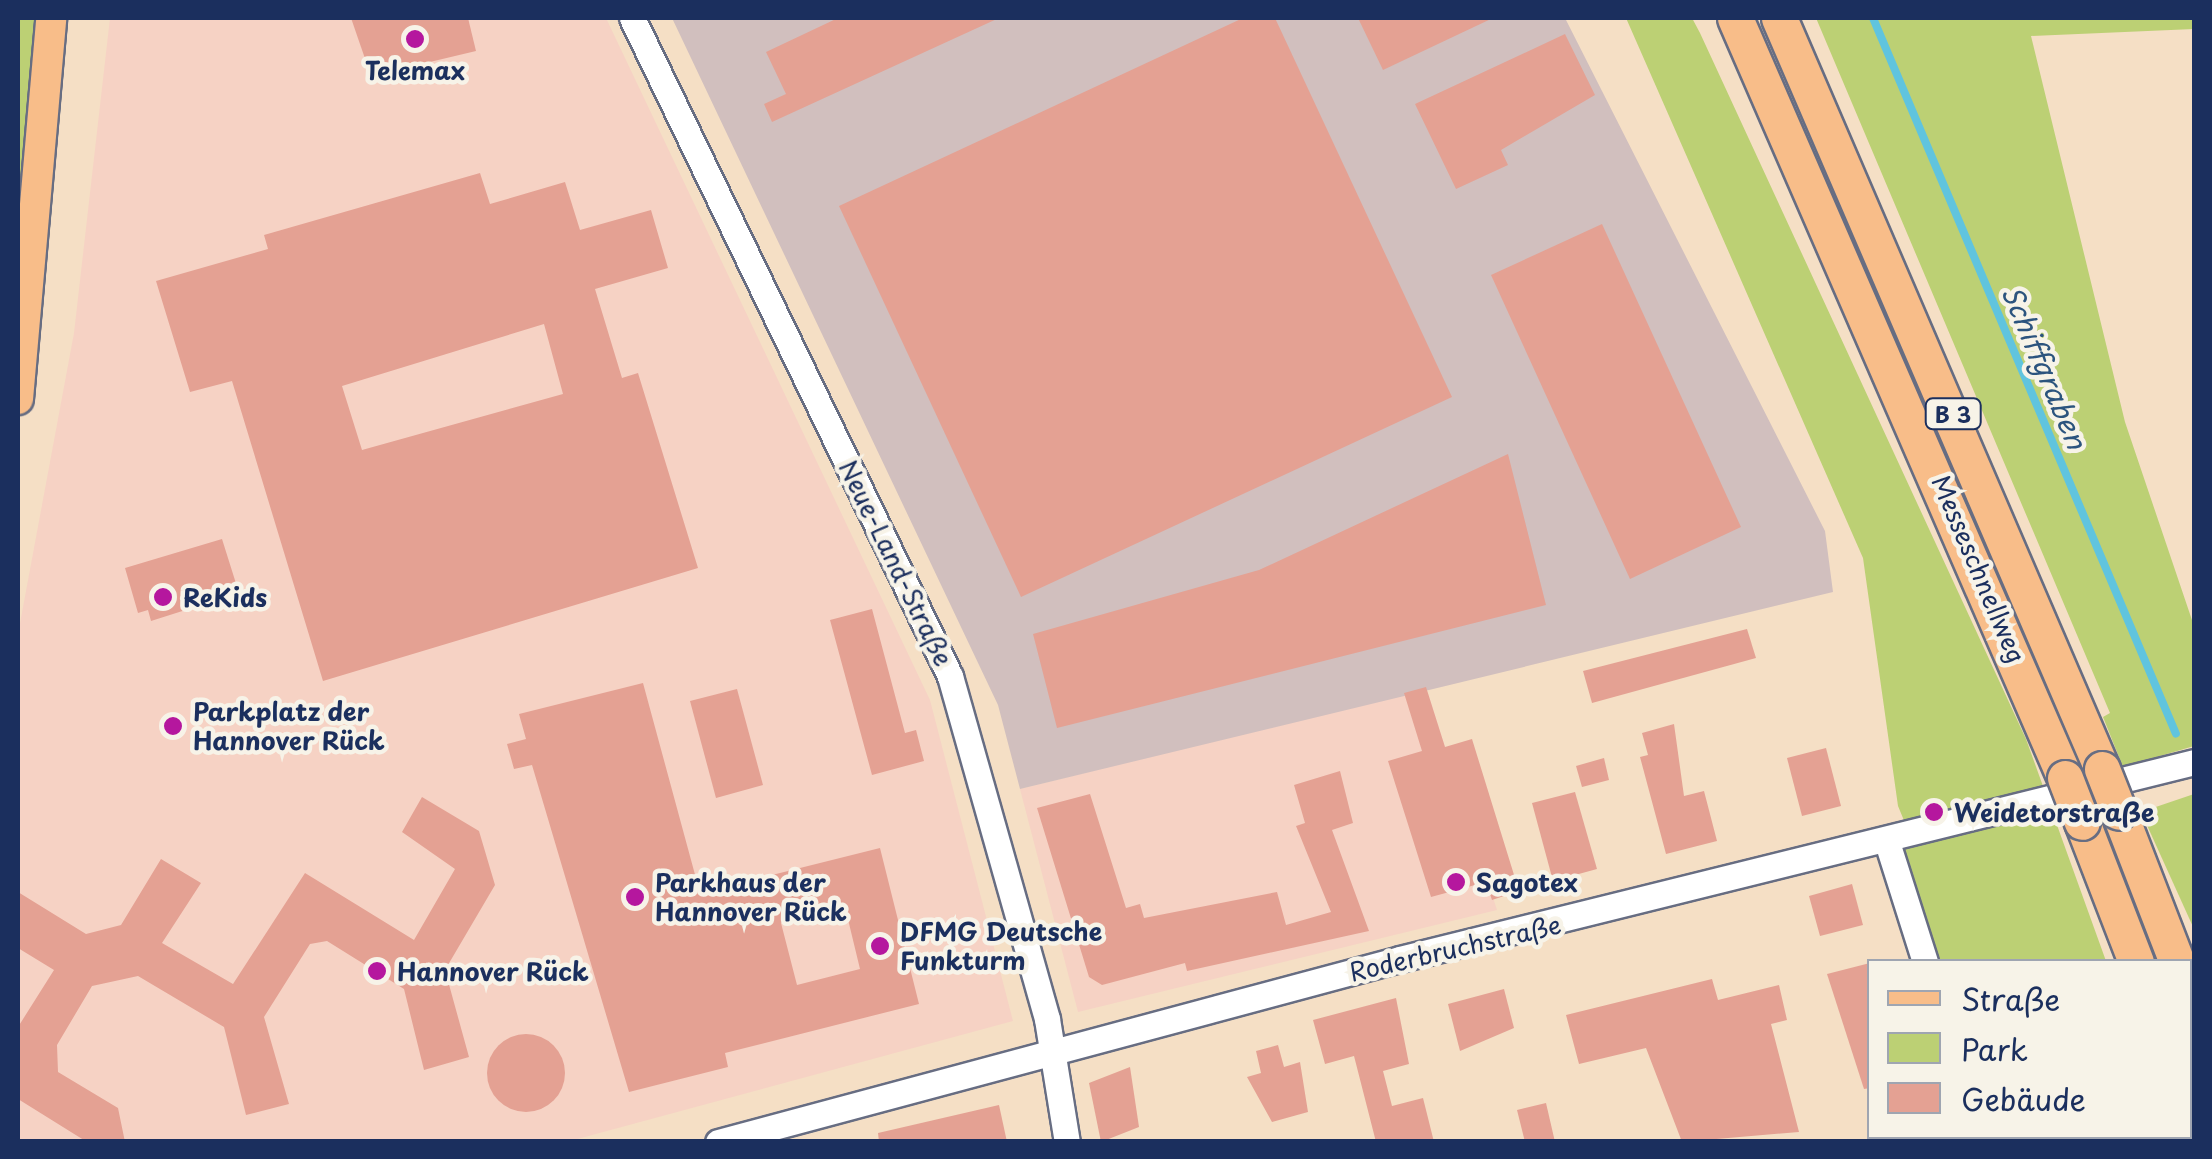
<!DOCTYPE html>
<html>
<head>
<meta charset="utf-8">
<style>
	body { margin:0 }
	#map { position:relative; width:2212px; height:1159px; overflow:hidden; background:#f5dfc5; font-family:"Playpen Sans",sans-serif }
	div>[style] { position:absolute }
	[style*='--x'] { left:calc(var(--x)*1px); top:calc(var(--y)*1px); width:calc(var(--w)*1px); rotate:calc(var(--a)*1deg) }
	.built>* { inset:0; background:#f6d2c4 }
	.industrial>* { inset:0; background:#d1bfbe }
	.green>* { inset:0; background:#bcd074 }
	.stream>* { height:8px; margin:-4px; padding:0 4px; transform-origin:4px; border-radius:4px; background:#60c4de }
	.building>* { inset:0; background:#e4a193 }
	.round { border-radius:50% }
	.roads { filter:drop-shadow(2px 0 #676d82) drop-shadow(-2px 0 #676d82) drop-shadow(0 2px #676d82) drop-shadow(0 -2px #676d82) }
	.minor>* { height:25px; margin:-12.5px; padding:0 12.5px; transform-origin:12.5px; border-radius:12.5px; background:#fff }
	.major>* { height:30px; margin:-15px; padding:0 15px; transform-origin:15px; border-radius:15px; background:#f8bd89 }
	.highway>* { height:35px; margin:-17.5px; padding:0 17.5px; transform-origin:17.5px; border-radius:17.5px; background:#f8bd89 }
	.bridges { filter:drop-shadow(2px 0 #676d82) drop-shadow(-2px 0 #676d82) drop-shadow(0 2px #676d82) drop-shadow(0 -2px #676d82) }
	.highway-bridge>* { height:35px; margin:-17.5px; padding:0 17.5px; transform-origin:17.5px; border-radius:17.5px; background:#f8bd89 }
	.dots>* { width:28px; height:28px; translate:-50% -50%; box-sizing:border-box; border:5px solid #f7f3e8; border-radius:50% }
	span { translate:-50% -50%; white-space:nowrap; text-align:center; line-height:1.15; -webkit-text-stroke:9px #f7f3e8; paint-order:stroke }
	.shield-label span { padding:2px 8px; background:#f7f3e8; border:2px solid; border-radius:8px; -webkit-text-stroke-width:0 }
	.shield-label { font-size:22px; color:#1b2f5e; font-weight:700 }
	.poi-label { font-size:25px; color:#1b2f5e; font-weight:700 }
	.left { translate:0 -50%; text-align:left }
	.street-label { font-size:25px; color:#1b2f5e }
	.water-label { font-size:28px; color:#2c547e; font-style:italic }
	.frame { position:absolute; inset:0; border:20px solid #1b2f5e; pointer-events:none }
	.legend { position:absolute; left:1867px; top:959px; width:325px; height:180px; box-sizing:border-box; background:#f7f3e8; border:2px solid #9fa5b1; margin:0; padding:12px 18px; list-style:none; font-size:30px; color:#1b2f5e }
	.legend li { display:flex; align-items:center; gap:20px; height:50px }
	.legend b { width:50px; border:2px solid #9fa5b1 }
</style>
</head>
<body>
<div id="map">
	<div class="built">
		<i style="clip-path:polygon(110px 18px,606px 18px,930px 700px,1013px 1021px,570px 1141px,18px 1142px,18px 634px,74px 333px)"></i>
		<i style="clip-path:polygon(1426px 687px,1497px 910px,1078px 1012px,1020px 789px)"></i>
	</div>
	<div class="industrial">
		<i style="clip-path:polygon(672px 18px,1565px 18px,1825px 531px,1833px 592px,1020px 789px,998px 705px)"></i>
	</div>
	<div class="green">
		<i style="clip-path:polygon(18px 18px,51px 18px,18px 399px)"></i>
		<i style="clip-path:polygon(1626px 18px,1692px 18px,1700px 33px,2026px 739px,2106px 961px,1925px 961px,1887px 842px,1910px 835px,1898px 806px,1863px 558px)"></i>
		<i style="clip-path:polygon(1816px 18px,2194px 18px,2194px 29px,2031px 36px,2125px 422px,2194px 626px,2194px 746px,2123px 767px,2103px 717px,2110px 713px)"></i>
		<i style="clip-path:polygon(2194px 794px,2194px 929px,2141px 812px)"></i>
		<i style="clip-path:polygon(2173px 1136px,2175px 1141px,1981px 1137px)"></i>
	</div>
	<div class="stream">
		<i style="--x:1873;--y:18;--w:777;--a:67.06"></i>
	</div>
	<div class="building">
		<i style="clip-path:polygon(351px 18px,468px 18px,476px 51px,371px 76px)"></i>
		<i style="clip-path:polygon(838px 18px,999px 18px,772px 122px,764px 104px,786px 94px,766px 52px)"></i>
		<i style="clip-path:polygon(1243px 18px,1275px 18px,1452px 397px,1021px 597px,839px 206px)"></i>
		<i style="clip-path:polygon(1358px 18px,1493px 18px,1383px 70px)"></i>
		<i style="clip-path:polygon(1565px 34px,1595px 95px,1501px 150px,1508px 165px,1456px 189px,1415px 104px)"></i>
		<i style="clip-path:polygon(evenodd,480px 173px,490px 204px,565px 182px,580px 230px,651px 210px,668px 268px,595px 289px,622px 378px,638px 373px,698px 568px,323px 681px,232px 381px,190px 392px,156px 281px,268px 249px,264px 235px,480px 173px,544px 324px,563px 394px,362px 450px,342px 386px,544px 324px)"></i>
		<i style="clip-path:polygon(1602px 224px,1741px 527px,1630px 579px,1491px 275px)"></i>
		<i style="clip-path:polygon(1508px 454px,1546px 605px,1057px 728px,1033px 634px,1259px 570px)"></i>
		<i style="clip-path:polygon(222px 539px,239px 593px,151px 621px,148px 610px,138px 613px,125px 568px)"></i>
		<i style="clip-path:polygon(872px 609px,905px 733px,916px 730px,924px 761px,872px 775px,830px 620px)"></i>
		<i style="clip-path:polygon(1747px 629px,1756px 658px,1592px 703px,1583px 671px)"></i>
		<i style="clip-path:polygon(evenodd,643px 683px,700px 893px,880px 848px,919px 1004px,725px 1053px,728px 1067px,629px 1092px,532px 765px,514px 769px,507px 744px,526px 739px,519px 714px,643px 683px,845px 907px,860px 969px,797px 985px,781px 923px,845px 907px)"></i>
		<i style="clip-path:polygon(1426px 687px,1445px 747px,1472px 739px,1519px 891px,1492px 900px,1486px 882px,1431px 897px,1388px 761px,1422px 751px,1404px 693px)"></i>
		<i style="clip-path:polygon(737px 689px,763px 785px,716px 798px,690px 701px)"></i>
		<i style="clip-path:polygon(1674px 724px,1684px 796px,1704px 791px,1717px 841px,1666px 854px,1640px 757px,1648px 755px,1642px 733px)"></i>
		<i style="clip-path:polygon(1826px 748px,1841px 806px,1802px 816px,1787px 758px)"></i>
		<i style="clip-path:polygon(1604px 758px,1609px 780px,1582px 787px,1576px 766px)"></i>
		<i style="clip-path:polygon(1340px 771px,1353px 823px,1332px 830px,1369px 931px,1187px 971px,1185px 963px,1102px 985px,1089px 977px,1037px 808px,1090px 794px,1126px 908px,1140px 904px,1144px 918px,1277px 892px,1286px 925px,1331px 912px,1296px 826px,1305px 823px,1294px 785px)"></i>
		<i style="clip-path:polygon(1575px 792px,1597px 869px,1553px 881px,1532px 803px)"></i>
		<i style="clip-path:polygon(422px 797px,479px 831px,495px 885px,445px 970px,469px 1057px,424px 1070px,404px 989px,327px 941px,310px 944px,264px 1017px,289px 1104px,246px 1115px,224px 1027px,138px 976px,92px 986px,57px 1045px,58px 1072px,118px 1108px,125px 1142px,87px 1142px,18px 1099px,18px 1027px,54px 970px,18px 948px,18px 892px,86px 934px,121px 925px,161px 859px,201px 883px,162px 943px,233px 984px,305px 873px,414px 940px,455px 869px,402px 832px)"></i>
		<i style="clip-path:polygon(1852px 884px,1863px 925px,1820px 936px,1809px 896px)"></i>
		<i style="clip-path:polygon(1870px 963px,1870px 1088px,1864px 1089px,1827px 974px)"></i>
		<i style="clip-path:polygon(1712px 979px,1718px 1000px,1779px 985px,1787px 1020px,1771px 1024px,1799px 1132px,1682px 1142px,1646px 1048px,1579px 1064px,1566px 1015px)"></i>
		<i style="clip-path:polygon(1504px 989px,1514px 1028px,1460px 1051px,1448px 1004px)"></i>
		<i style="clip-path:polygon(1396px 998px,1409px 1064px,1383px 1071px,1392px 1106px,1423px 1098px,1434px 1142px,1376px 1142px,1354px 1056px,1325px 1064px,1313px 1020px)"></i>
		<i class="round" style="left:487px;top:1034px;width:78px;height:78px"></i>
		<i style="clip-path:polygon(1278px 1045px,1284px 1067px,1300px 1062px,1308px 1112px,1272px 1122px,1247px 1077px,1261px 1073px,1256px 1051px)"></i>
		<i style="clip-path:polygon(1130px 1067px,1139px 1127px,1101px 1142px,1089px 1083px)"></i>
		<i style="clip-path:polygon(1546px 1103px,1555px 1142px,1525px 1142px,1517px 1110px)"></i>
		<i style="clip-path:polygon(999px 1105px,1007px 1142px,879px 1142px,878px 1133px)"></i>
	</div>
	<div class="roads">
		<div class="minor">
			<i style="--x:632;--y:18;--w:731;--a:64.21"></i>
			<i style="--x:950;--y:676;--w:356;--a:74.2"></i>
			<i style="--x:1047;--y:1019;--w:125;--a:80.8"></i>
			<i style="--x:1887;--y:842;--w:126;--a:72.4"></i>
			<i style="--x:1981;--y:1136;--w:6;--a:81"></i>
			<i style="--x:718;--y:1142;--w:706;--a:-15.02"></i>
			<i style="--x:1400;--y:959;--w:818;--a:-13.93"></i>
		</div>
		<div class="major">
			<i style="--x:18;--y:399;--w:382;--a:-85"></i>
		</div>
		<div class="highway">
			<i style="--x:1735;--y:18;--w:829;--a:66.53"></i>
			<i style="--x:1779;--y:18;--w:818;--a:66.73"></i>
			<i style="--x:2119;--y:812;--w:161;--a:68.9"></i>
			<i style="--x:2082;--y:822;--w:150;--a:68.9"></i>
			<i style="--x:2190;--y:995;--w:13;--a:72"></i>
			<i style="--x:2190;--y:1097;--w:14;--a:73"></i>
		</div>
	</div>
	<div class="bridges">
		<div class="highway-bridge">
			<i style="--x:2102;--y:769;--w:46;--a:68.4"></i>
			<i style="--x:2065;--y:778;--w:47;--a:68.9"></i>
		</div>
	</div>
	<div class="dots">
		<i style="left:415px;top:39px;background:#b5179e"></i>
		<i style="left:163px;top:597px;background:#b5179e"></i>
		<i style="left:173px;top:726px;background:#b5179e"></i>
		<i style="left:1934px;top:812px;background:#b5179e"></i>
		<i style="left:1456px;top:882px;background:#b5179e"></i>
		<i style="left:635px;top:897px;background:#b5179e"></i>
		<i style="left:880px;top:946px;background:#b5179e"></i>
		<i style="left:377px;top:971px;background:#b5179e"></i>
	</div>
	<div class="shield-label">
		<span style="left:1953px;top:414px">B 3</span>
	</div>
	<div class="poi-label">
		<span style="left:415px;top:70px">Telemax</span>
		<span class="left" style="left:183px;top:597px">ReKids</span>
		<span class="left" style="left:193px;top:726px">Parkplatz der<br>Hannover Rück</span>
		<span class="left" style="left:1954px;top:812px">Weidetorstraße</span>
		<span class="left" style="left:1476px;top:882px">Sagotex</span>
		<span class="left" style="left:655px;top:897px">Parkhaus der<br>Hannover Rück</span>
		<span class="left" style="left:900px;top:946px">DFMG Deutsche<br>Funkturm</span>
		<span class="left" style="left:397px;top:971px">Hannover Rück</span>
	</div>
	<div class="street-label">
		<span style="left:896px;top:563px;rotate:64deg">Neue-Land-Straße</span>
		<span style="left:1979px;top:569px;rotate:67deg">Messeschnellweg</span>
		<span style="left:1455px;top:948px;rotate:-13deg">Roderbruchstraße</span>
	</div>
	<div class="water-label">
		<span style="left:2045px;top:367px;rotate:67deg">Schiffgraben</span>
	</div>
	<div class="frame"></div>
	<ul class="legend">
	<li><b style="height:12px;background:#f8bd89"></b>Straße</li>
	<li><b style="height:28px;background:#bcd074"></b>Park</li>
	<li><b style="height:28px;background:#e4a193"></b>Gebäude</li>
	</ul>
</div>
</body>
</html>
